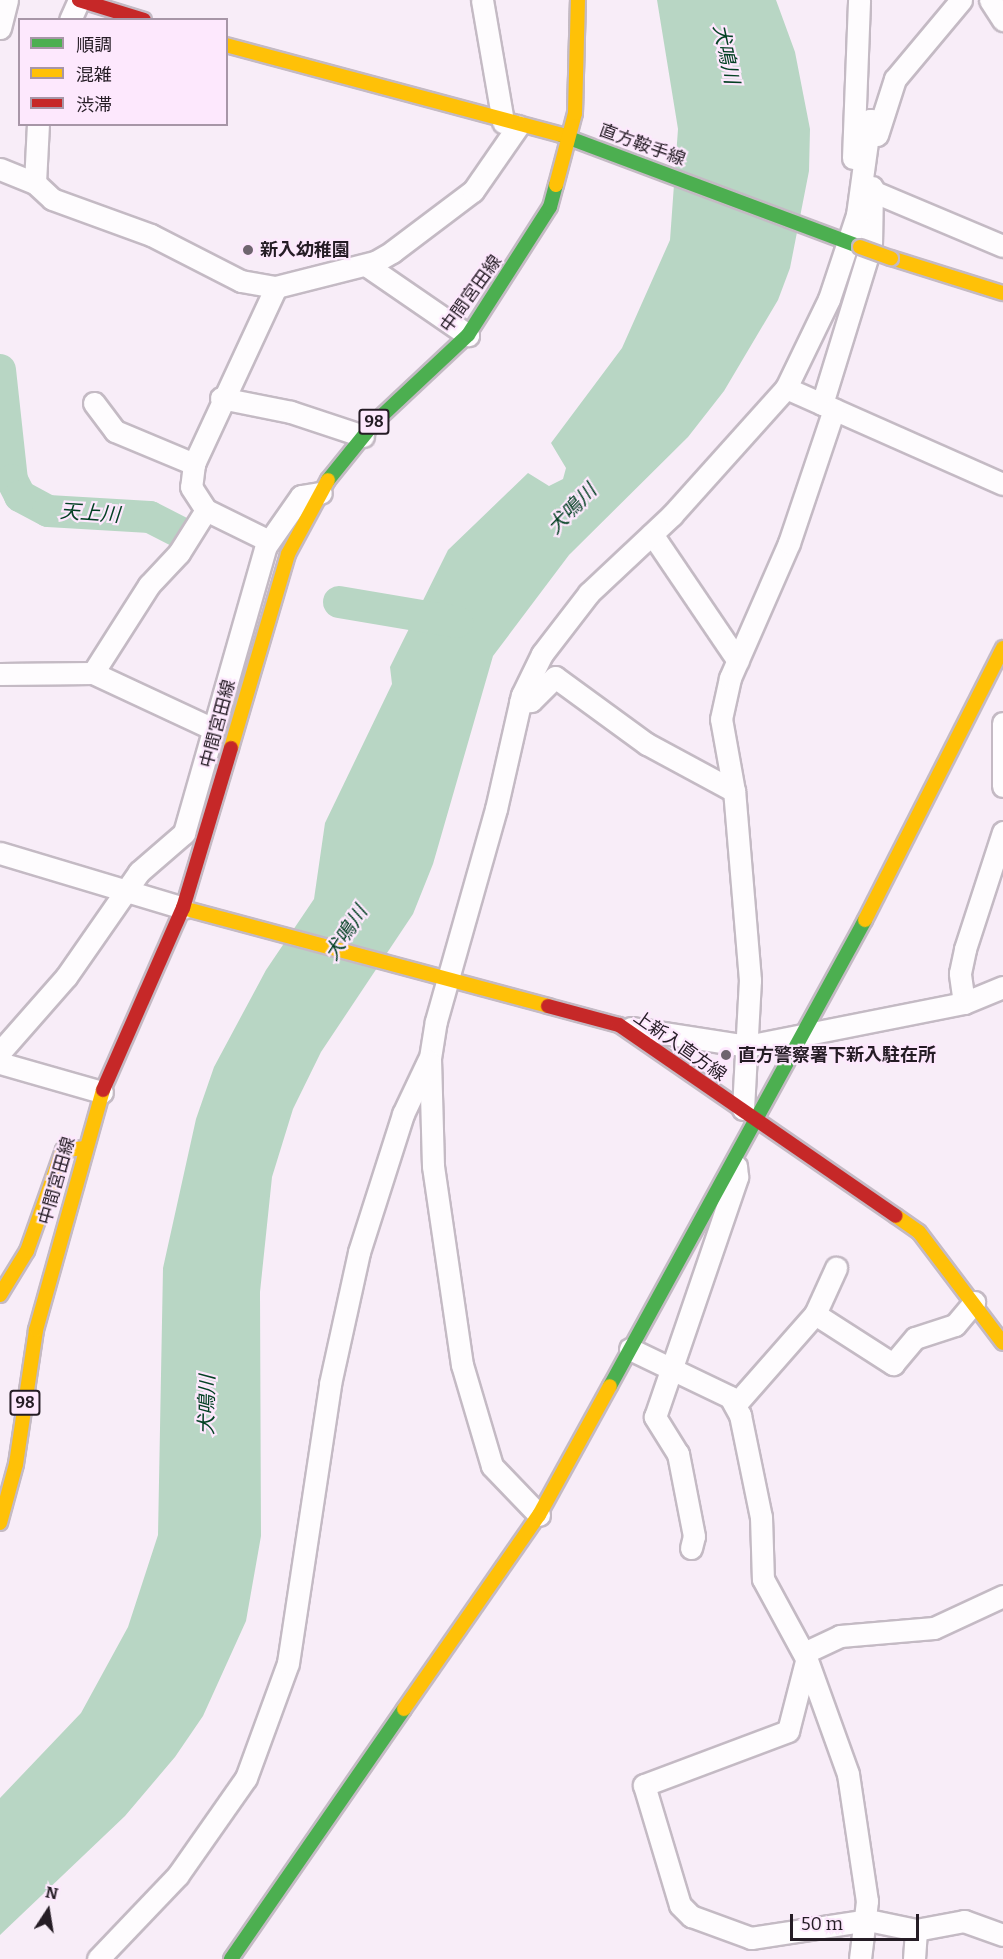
<!DOCTYPE html>
<html>
<head>
<meta charset="utf-8">
<style>
	body { margin:0 }
	#map { position:relative; width:1003px; height:1959px; overflow:hidden; background:#f8edf8; font-family:Bitter,"Noto Sans JP",serif }
	div>[style] { position:absolute }
	[style*='--x'] { left:calc(var(--x)*1px); top:calc(var(--y)*1px); width:calc(var(--w)*1px); rotate:calc(var(--a)*1deg) }
	.water>* { inset:0; background:#b8d6c4 }
	.river>* { height:32px; margin:-16px; padding:0 16px; transform-origin:16px; border-radius:16px; background:#b8d6c4 }
	.roads { filter:drop-shadow(2px 0 #c4bac4) drop-shadow(-2px 0 #c4bac4) drop-shadow(0 2px #c4bac4) drop-shadow(0 -2px #c4bac4) }
	.street>* { height:21px; margin:-10.5px; padding:0 10.5px; transform-origin:10.5px; border-radius:10.5px; background:#fefcfe }
	.fast>* { height:14px; margin:-7px; padding:0 7px; transform-origin:7px; border-radius:7px; background:#4caf50 }
	.slow>* { height:14px; margin:-7px; padding:0 7px; transform-origin:7px; border-radius:7px; background:#ffc107 }
	.jam>* { height:14px; margin:-7px; padding:0 7px; transform-origin:7px; border-radius:7px; background:#c62828 }
	.bridges { filter:drop-shadow(2px 0 #c4bac4) drop-shadow(-2px 0 #c4bac4) drop-shadow(0 2px #c4bac4) drop-shadow(0 -2px #c4bac4) }
	.slow-bridge>* { height:14px; margin:-7px; padding:0 7px; transform-origin:7px; border-radius:7px; background:#ffc107 }
	.dots>* { width:16px; height:16px; translate:-50% -50%; box-sizing:border-box; border:3px solid #fde8fd; border-radius:50% }
	span { translate:-50% -50%; white-space:nowrap; text-align:center; line-height:1.15; -webkit-text-stroke:4.5px #fde8fd; paint-order:stroke }
	.shield-label span { padding:2px 4px; background:#fde8fd; border:2px solid; border-radius:4px; -webkit-text-stroke-width:0 }
	.shield-label { font-size:16px; color:#251c25; font-weight:700 }
	.street-label { font-size:18px; color:#251c25 }
	.poi-label { font-size:18px; color:#251c25; font-weight:700 }
	.left { translate:0 -50%; text-align:left }
	.water-label { font-size:20px; color:#044124; font-style:italic }
	.legend { position:absolute; left:18px; top:18px; width:210px; height:108px; box-sizing:border-box; background:#fde8fd; border:2px solid #a796a7; margin:0; padding:8px 10px; list-style:none; font-size:18px; color:#251c25 }
	.legend li { display:flex; align-items:center; gap:12px; height:30px }
	.legend b { width:30px; border:2px solid #a796a7 }
	.north { position:absolute; left:18px; top:1881px; width:60px; height:60px; -webkit-text-stroke:4px #fde8fd; paint-order:stroke; rotate:12deg; font-size:16px; font-weight:700; line-height:24px; text-align:center; color:#251c25 }
	.north::after { content:''; display:block; margin:auto; width:21px; height:27px; background:#251c25; clip-path:polygon(50% 0,100% 100%,50% 72%,0 100%) }
	.scale { position:absolute; left:790px; top:1914px; width:129px; height:27px; box-sizing:border-box; border:3px solid #251c25; border-top:0; padding-left:8px; font-size:18px; line-height:21px; white-space:nowrap; color:#251c25; -webkit-text-stroke:4px #fde8fd; paint-order:stroke }
</style>
</head>
<body>
<div id="map">
	<div class="water">
		<i style="clip-path:polygon(657px 0,776px 0,795px 52px,810px 129px,809px 171px,790px 268px,778px 300px,724px 391px,688px 437px,569px 555px,493px 656px,433px 864px,413px 914px,321px 1052px,293px 1109px,272px 1177px,260px 1292px,261px 1536px,246px 1621px,203px 1716px,175px 1757px,125px 1816px,0 1935px,0 1798px,81px 1713px,128px 1627px,158px 1535px,163px 1268px,196px 1119px,214px 1067px,266px 970px,314px 899px,325px 823px,392px 684px,390px 667px,448px 550px,528px 473px,549px 486px,563px 479px,566px 468px,551px 443px,622px 348px,670px 240px,678px 129px)"></i>
	</div>
	<div class="river">
		<i style="--x:0;--y:370;--w:111;--a:83.8"></i>
		<i style="--x:12;--y:480;--w:18;--a:63"></i>
		<i style="--x:20;--y:496;--w:32;--a:28"></i>
		<i style="--x:48;--y:511;--w:102;--a:3.4"></i>
		<i style="--x:150;--y:517;--w:34;--a:27"></i>
		<i style="--x:339;--y:602;--w:120;--a:9.6"></i>
	</div>
	<div class="roads">
		<div class="street">
			<i style="--x:482;--y:0;--w:124;--a:80.2"></i>
			<i style="--x:990;--y:0;--w:24;--a:57"></i>
			<i style="--x:70;--y:20;--w:22;--a:-66"></i>
			<i style="--x:0;--y:28;--w:29;--a:-76"></i>
			<i style="--x:877;--y:135;--w:59;--a:-72.2"></i>
			<i style="--x:895;--y:79;--w:103;--a:-50.1"></i>
			<i style="--x:853;--y:158;--w:158;--a:-87.8"></i>
			<i style="--x:0;--y:169;--w:38;--a:22"></i>
			<i style="--x:35;--y:183;--w:23;--a:43"></i>
			<i style="--x:52;--y:199;--w:105;--a:20"></i>
			<i style="--x:151;--y:235;--w:101;--a:27.1"></i>
			<i style="--x:241;--y:281;--w:36;--a:10"></i>
			<i style="--x:276;--y:287;--w:195;--a:114.9"></i>
			<i style="--x:194;--y:464;--w:23;--a:97"></i>
			<i style="--x:191;--y:487;--w:27;--a:57"></i>
			<i style="--x:206;--y:510;--w:51;--a:122.1"></i>
			<i style="--x:179;--y:553;--w:44;--a:133.2"></i>
			<i style="--x:149;--y:585;--w:104;--a:122.5"></i>
			<i style="--x:35;--y:183;--w:59;--a:-87.1"></i>
			<i style="--x:872;--y:191;--w:142;--a:22.8"></i>
			<i style="--x:366;--y:265;--w:124;--a:34.5"></i>
			<i style="--x:276;--y:287;--w:102;--a:-14.2"></i>
			<i style="--x:375;--y:262;--w:20;--a:-30"></i>
			<i style="--x:392;--y:252;--w:101;--a:-37"></i>
			<i style="--x:473;--y:191;--w:79;--a:-55.3"></i>
			<i style="--x:786;--y:388;--w:237;--a:23.9"></i>
			<i style="--x:221;--y:398;--w:71;--a:11.3"></i>
			<i style="--x:291;--y:412;--w:76;--a:18.4"></i>
			<i style="--x:94;--y:403;--w:35;--a:53"></i>
			<i style="--x:115;--y:431;--w:86;--a:22.7"></i>
			<i style="--x:822;--y:404;--w:166;--a:-72.9"></i>
			<i style="--x:871;--y:245;--w:58;--a:-89"></i>
			<i style="--x:206;--y:510;--w:70;--a:26.2"></i>
			<i style="--x:652;--y:534;--w:153;--a:55.9"></i>
			<i style="--x:0;--y:674;--w:93;--a:-0.6"></i>
			<i style="--x:93;--y:673;--w:132;--a:25"></i>
			<i style="--x:520;--y:702;--w:11;--a:-5"></i>
			<i style="--x:531;--y:701;--w:34;--a:-45"></i>
			<i style="--x:555;--y:677;--w:114;--a:36.1"></i>
			<i style="--x:647;--y:744;--w:99;--a:28.4"></i>
			<i style="--x:1003;--y:723;--w:63;--a:90"></i>
			<i style="--x:0;--y:853;--w:191;--a:16.7"></i>
			<i style="--x:964;--y:1003;--w:30;--a:-98"></i>
			<i style="--x:960;--y:973;--w:25;--a:-78"></i>
			<i style="--x:965;--y:949;--w:123;--a:-72"></i>
			<i style="--x:631;--y:1028;--w:117;--a:8.8"></i>
			<i style="--x:747;--y:1046;--w:221;--a:-11.2"></i>
			<i style="--x:964;--y:1003;--w:42;--a:-22.3"></i>
			<i style="--x:0;--y:1052;--w:100;--a:-48.7"></i>
			<i style="--x:66;--y:977;--w:128;--a:-55.2"></i>
			<i style="--x:139;--y:872;--w:60;--a:-40.9"></i>
			<i style="--x:184;--y:833;--w:298;--a:-74.1"></i>
			<i style="--x:266;--y:546;--w:61;--a:-55"></i>
			<i style="--x:301;--y:496;--w:20;--a:-9"></i>
			<i style="--x:0;--y:1063;--w:106;--a:15.9"></i>
			<i style="--x:743;--y:1109;--w:129;--a:-86.9"></i>
			<i style="--x:750;--y:980;--w:190;--a:-94.8"></i>
			<i style="--x:734;--y:791;--w:73;--a:-100.2"></i>
			<i style="--x:721;--y:719;--w:42;--a:-77.6"></i>
			<i style="--x:730;--y:678;--w:147;--a:-66.4"></i>
			<i style="--x:789;--y:543;--w:141;--a:-71.4"></i>
			<i style="--x:815;--y:1314;--w:51;--a:-65.5"></i>
			<i style="--x:630;--y:1349;--w:111;--a:25.6"></i>
			<i style="--x:730;--y:1397;--w:21;--a:61"></i>
			<i style="--x:740;--y:1415;--w:104;--a:78.4"></i>
			<i style="--x:761;--y:1517;--w:62;--a:88.2"></i>
			<i style="--x:763;--y:1579;--w:92;--a:61.5"></i>
			<i style="--x:807;--y:1660;--w:121;--a:70.2"></i>
			<i style="--x:848;--y:1774;--w:128;--a:81.5"></i>
			<i style="--x:867;--y:1901;--w:58;--a:96.9"></i>
			<i style="--x:735;--y:1405;--w:121;--a:-48.7"></i>
			<i style="--x:815;--y:1314;--w:93;--a:32.7"></i>
			<i style="--x:893;--y:1364;--w:34;--a:-50"></i>
			<i style="--x:915;--y:1338;--w:42;--a:-18"></i>
			<i style="--x:955;--y:1325;--w:30;--a:-50"></i>
			<i style="--x:539;--y:1515;--w:68;--a:-133.8"></i>
			<i style="--x:492;--y:1466;--w:105;--a:-106.5"></i>
			<i style="--x:462;--y:1365;--w:201;--a:-98.3"></i>
			<i style="--x:433;--y:1166;--w:108;--a:-91.6"></i>
			<i style="--x:430;--y:1058;--w:37;--a:-81"></i>
			<i style="--x:436;--y:1021;--w:220;--a:-74.2"></i>
			<i style="--x:496;--y:809;--w:117;--a:-77.2"></i>
			<i style="--x:522;--y:695;--w:46;--a:-64"></i>
			<i style="--x:542;--y:654;--w:77;--a:-52.4"></i>
			<i style="--x:589;--y:593;--w:114;--a:-43.2"></i>
			<i style="--x:672;--y:515;--w:171;--a:-48.1"></i>
			<i style="--x:786;--y:388;--w:99;--a:-64.2"></i>
			<i style="--x:829;--y:299;--w:89;--a:-71.6"></i>
			<i style="--x:857;--y:215;--w:96;--a:-82.2"></i>
			<i style="--x:870;--y:120;--w:10;--a:6"></i>
			<i style="--x:691;--y:1548;--w:12;--a:-76"></i>
			<i style="--x:694;--y:1536;--w:84;--a:-101"></i>
			<i style="--x:678;--y:1454;--w:44;--a:-121.9"></i>
			<i style="--x:655;--y:1417;--w:254;--a:-71.1"></i>
			<i style="--x:737;--y:1177;--w:11;--a:-95"></i>
			<i style="--x:804;--y:1653;--w:40;--a:-25"></i>
			<i style="--x:840;--y:1636;--w:94;--a:-4.9"></i>
			<i style="--x:934;--y:1628;--w:76;--a:-24.9"></i>
			<i style="--x:806;--y:1661;--w:72;--a:104.4"></i>
			<i style="--x:788;--y:1731;--w:154;--a:159.4"></i>
			<i style="--x:644;--y:1785;--w:125;--a:73.3"></i>
			<i style="--x:680;--y:1905;--w:16;--a:45"></i>
			<i style="--x:691;--y:1916;--w:64;--a:20.1"></i>
			<i style="--x:751;--y:1938;--w:118;--a:-8.7"></i>
			<i style="--x:868;--y:1920;--w:49;--a:11.8"></i>
			<i style="--x:916;--y:1930;--w:49;--a:-10.6"></i>
			<i style="--x:964;--y:1921;--w:41;--a:19.7"></i>
			<i style="--x:98;--y:1959;--w:116;--a:-46.4"></i>
			<i style="--x:178;--y:1875;--w:118;--a:-55"></i>
			<i style="--x:246;--y:1778;--w:122;--a:-69.9"></i>
			<i style="--x:288;--y:1663;--w:282;--a:-81.4"></i>
			<i style="--x:330;--y:1384;--w:135;--a:-77.6"></i>
			<i style="--x:359;--y:1252;--w:145;--a:-72.3"></i>
			<i style="--x:403;--y:1114;--w:59;--a:-64.7"></i>
			<i style="--x:914;--y:1959;--w:29;--a:-86"></i>
		</div>
		<div class="fast">
			<i style="--x:561;--y:135;--w:319;--a:20.5"></i>
			<i style="--x:328;--y:480;--w:75;--a:-51"></i>
			<i style="--x:375;--y:422;--w:127;--a:-43.1"></i>
			<i style="--x:468;--y:335;--w:152;--a:-57.4"></i>
			<i style="--x:550;--y:207;--w:23;--a:-75"></i>
			<i style="--x:610;--y:1386;--w:531;--a:-61.31"></i>
			<i style="--x:231;--y:1959;--w:304;--a:-55.3"></i>
		</div>
		<div class="slow">
			<i style="--x:226;--y:45;--w:347;--a:15"></i>
			<i style="--x:556;--y:185;--w:74;--a:-75.2"></i>
			<i style="--x:575;--y:113;--w:113;--a:-88.5"></i>
			<i style="--x:891;--y:258;--w:117;--a:17.4"></i>
			<i style="--x:231;--y:748;--w:202;--a:-73.6"></i>
			<i style="--x:288;--y:554;--w:84;--a:-61.6"></i>
			<i style="--x:183;--y:908;--w:378;--a:15"></i>
			<i style="--x:865;--y:920;--w:305;--a:-63.1"></i>
			<i style="--x:896;--y:1216;--w:28;--a:35"></i>
			<i style="--x:919;--y:1232;--w:139;--a:52.9"></i>
			<i style="--x:0;--y:1295;--w:52;--a:-58.5"></i>
			<i style="--x:27;--y:1251;--w:107;--a:-70.4"></i>
			<i style="--x:63;--y:1150;--w:21;--a:-5"></i>
			<i style="--x:0;--y:1523;--w:61;--a:-74.8"></i>
			<i style="--x:16;--y:1464;--w:135;--a:-81.5"></i>
			<i style="--x:36;--y:1330;--w:249;--a:-74.4"></i>
			<i style="--x:404;--y:1709;--w:236;--a:-55.2"></i>
			<i style="--x:539;--y:1515;--w:147;--a:-61.2"></i>
		</div>
		<div class="jam">
			<i style="--x:79;--y:0;--w:68;--a:17.1"></i>
			<i style="--x:548;--y:1006;--w:73;--a:15"></i>
			<i style="--x:619;--y:1025;--w:336;--a:34.6"></i>
			<i style="--x:103;--y:1090;--w:199;--a:-66.3"></i>
			<i style="--x:183;--y:908;--w:167;--a:-73.3"></i>
		</div>
	</div>
	<div class="bridges">
		<div class="slow-bridge">
			<i style="--x:860;--y:247;--w:33;--a:20"></i>
		</div>
	</div>
	<div class="dots">
		<i style="left:248px;top:250px;background:#6f656f"></i>
		<i style="left:726px;top:1055px;background:#6f656f"></i>
	</div>
	<div class="shield-label">
		<span style="left:374px;top:422px">98</span>
		<span style="left:25px;top:1403px">98</span>
	</div>
	<div class="street-label">
		<span style="left:642px;top:145px;rotate:20deg">直方鞍手線</span>
		<span style="left:471px;top:294px;rotate:-54deg">中間宮田線</span>
		<span style="left:218px;top:724px;rotate:-75deg">中間宮田線</span>
		<span style="left:680px;top:1046px;rotate:35deg">上新入直方線</span>
		<span style="left:57px;top:1181px;rotate:-74deg">中間宮田線</span>
	</div>
	<div class="poi-label">
		<span class="left" style="left:260px;top:250px">新入幼稚園</span>
		<span class="left" style="left:738px;top:1055px">直方警察署下新入駐在所</span>
	</div>
	<div class="water-label">
		<span style="left:726px;top:54px;rotate:78deg">犬鳴川</span>
		<span style="left:572px;top:509px;rotate:-46deg">犬鳴川</span>
		<span style="left:90px;top:513px;rotate:4deg">天上川</span>
		<span style="left:346px;top:933px;rotate:-57deg">犬鳴川</span>
		<span style="left:207px;top:1405px;rotate:-89deg">犬鳴川</span>
	</div>
	<ul class="legend">
	<li><b style="height:8px;background:#4caf50"></b>順調</li>
	<li><b style="height:8px;background:#ffc107"></b>混雑</li>
	<li><b style="height:8px;background:#c62828"></b>渋滞</li>
	</ul>
	<div class="north">N</div>
	<div class="scale">50 m</div>
</div>
</body>
</html>
